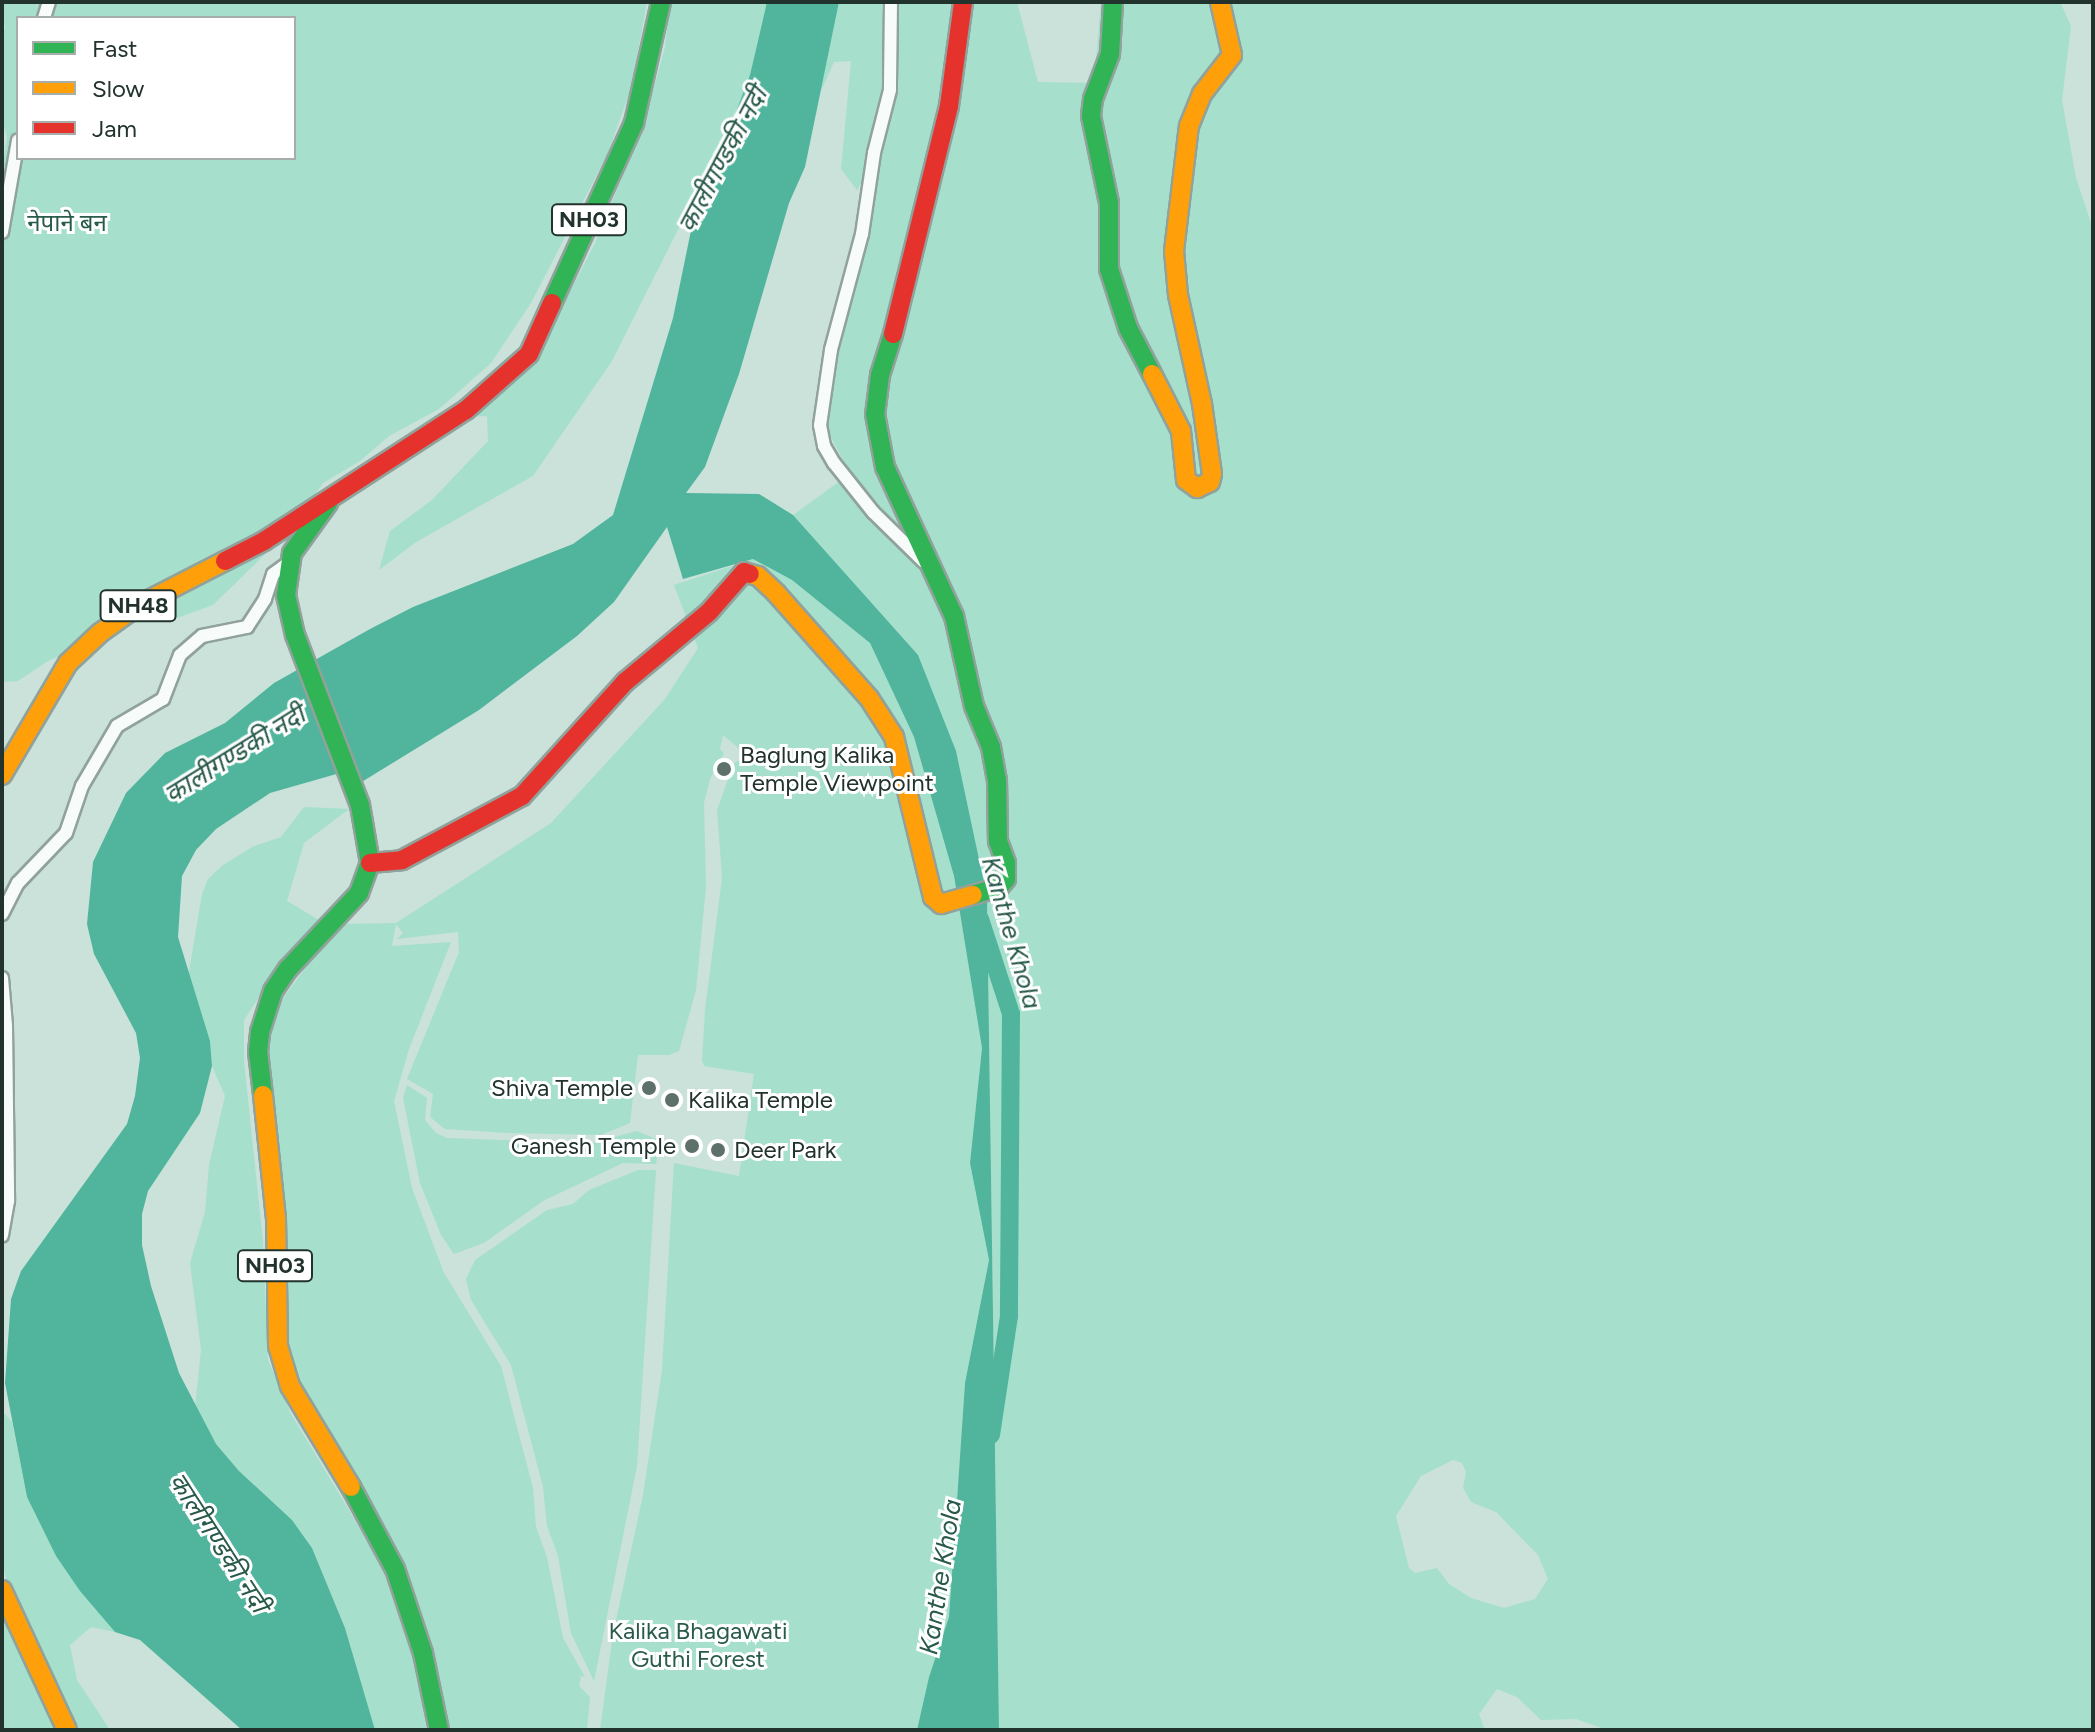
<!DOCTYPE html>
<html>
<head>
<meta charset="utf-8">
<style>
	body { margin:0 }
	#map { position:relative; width:2095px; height:1732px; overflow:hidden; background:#cae2d9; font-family:Figtree,"Noto Sans Devanagari",sans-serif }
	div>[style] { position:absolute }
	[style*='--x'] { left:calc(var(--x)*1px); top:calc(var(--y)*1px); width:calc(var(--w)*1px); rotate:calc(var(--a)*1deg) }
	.green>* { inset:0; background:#a6dfcc }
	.water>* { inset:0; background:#50b59c }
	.river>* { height:18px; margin:-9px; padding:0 9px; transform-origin:9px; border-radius:9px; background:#50b59c }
	.roads { filter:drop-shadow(2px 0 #90a29b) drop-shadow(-2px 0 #90a29b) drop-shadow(0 2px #90a29b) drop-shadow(0 -2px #90a29b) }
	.street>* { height:12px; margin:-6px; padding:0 6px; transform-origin:6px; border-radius:6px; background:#f7fbf9 }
	.fast>* { height:18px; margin:-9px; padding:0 9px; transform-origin:9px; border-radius:9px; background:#30b455 }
	.slow>* { height:18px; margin:-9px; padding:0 9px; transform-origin:9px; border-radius:9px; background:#ff9f0a }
	.jam>* { height:18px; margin:-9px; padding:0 9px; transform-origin:9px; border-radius:9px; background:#e5322d }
	.dots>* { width:22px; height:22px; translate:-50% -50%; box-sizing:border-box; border:4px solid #fff; border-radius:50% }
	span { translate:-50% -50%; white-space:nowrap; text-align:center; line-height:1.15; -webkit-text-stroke:6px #fff; paint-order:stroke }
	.shield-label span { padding:2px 6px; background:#fff; border:2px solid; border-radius:6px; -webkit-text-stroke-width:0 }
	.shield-label { font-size:22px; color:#22332d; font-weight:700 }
	.park-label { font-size:24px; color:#295b4c }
	.poi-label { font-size:24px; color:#22332d }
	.left { translate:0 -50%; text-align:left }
	.right { translate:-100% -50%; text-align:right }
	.water-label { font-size:26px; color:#28594a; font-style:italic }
	.frame { position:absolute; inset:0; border:4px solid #22332d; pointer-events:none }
	.legend { position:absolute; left:16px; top:16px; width:280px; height:144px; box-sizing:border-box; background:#fff; border:2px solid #a7adab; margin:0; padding:10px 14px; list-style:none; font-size:24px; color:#22332d }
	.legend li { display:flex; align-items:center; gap:16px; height:40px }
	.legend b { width:40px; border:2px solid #a7adab }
</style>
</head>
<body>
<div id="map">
	<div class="green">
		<i style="clip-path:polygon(evenodd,2px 2px,647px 2px,632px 85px,608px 153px,531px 303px,491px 363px,439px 409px,389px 436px,360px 461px,323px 483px,292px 528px,213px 605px,177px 618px,142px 619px,48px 661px,18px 681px,2px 682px,2px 171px,7px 137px,2px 119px,2px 36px,5px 28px,2px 2px,18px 18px,294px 18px,294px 158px,18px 158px,18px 18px)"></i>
		<i style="clip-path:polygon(670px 2px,767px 2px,750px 75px,732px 122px,612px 361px,533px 476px,416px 542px,379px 570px,390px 531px,432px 500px,488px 441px,487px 416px,466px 417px,564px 303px,595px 243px,644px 124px,665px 47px)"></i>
		<i style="clip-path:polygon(839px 2px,888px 2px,883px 48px,885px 80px,866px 176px,857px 190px,841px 169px,851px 61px,834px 62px,820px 93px)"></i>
		<i style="clip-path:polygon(evenodd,896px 2px,1017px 2px,1038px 82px,1094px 83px,1101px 2px,2060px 2px,2071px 26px,2062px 100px,2076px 178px,2093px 229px,2093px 1730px,1607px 1730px,1576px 1719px,1541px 1720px,1517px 1697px,1497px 1689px,1479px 1714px,1485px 1730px,999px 1730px,987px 897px,918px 656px,793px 515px,840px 481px,845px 464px,825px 426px,848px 305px,870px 213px,896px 71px,896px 2px,1453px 1460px,1462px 1463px,1466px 1472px,1463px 1488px,1471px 1502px,1496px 1512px,1538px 1555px,1548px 1579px,1535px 1599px,1504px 1608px,1471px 1598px,1449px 1584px,1437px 1568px,1415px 1573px,1409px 1568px,1396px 1516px,1421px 1476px,1453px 1460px)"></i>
		<i style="clip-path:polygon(753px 559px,792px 580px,870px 643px,914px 737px,954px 876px,982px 1048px,970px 1163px,989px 1260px,965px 1383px,949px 1617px,929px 1677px,917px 1730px,600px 1730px,613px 1634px,643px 1495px,662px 1370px,674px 1163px,739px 1176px,754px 1074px,704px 1066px,702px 1060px,705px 1010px,722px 878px,717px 810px,734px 763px,748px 756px,723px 735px,720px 749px,724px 753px,710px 779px,704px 803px,706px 887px,696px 990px,679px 1051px,669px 1055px,638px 1055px,630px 1123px,601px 1135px,507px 1133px,445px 1129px,430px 1117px,433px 1094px,407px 1079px,459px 952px,458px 932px,397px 939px,403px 933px,396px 924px,392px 946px,451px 942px,409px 1049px,394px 1101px,412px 1188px,444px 1273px,501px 1366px,533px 1488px,536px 1527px,547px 1557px,563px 1638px,585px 1677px,581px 1676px,579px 1686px,590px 1697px,587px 1730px,449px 1730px,420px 1614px,305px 1402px,289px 1362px,264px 1070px,273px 1011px,339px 924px,396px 923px,551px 823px,665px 699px,698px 648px,674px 585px)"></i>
		<i style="clip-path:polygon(304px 807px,349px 809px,304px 843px,287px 901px,319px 920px,284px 959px,244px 1020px,244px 1061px,263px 1242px,268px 1360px,291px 1414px,379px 1560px,412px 1652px,427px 1730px,375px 1730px,345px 1628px,312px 1548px,292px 1520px,239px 1471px,216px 1444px,195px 1408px,201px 1350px,190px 1263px,205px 1212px,209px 1165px,225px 1096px,212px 1066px,210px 1041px,188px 977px,202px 894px,208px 879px,223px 865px,252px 847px,281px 837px)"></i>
		<i style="clip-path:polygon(407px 1085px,427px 1098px,425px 1120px,436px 1133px,447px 1138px,592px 1143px,637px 1131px,656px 1139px,659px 1147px,656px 1164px,623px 1163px,543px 1201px,484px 1243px,454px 1254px,441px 1235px,420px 1183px,403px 1098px)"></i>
		<i style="clip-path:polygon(638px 1170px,656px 1170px,637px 1466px,594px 1681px,571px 1633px,558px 1556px,547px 1526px,543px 1487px,511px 1365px,471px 1300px,466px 1279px,475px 1260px,547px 1210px,573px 1204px,589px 1190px)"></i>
		<i style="clip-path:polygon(2px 1411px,12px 1422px,27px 1497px,56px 1556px,115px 1632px,91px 1627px,70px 1645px,77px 1680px,110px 1730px,72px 1730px,8px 1586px,2px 1562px)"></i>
		<i style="clip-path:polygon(2px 1607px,59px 1730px,2px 1730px)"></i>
	</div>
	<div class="water">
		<i style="clip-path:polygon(767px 2px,839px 2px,805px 167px,789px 203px,739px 374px,705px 467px,686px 493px,759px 494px,793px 515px,918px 655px,956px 751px,987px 897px,999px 1730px,917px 1730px,929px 1677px,949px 1617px,965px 1383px,989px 1260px,970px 1163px,982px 1048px,954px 876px,914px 737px,870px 643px,792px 580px,753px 559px,683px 579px,667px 527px,614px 602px,577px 636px,479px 710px,360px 783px,354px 769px,270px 793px,216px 829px,196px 850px,182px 876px,178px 937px,210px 1041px,212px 1066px,200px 1113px,148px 1191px,142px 1214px,142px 1245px,151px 1286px,179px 1373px,216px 1444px,239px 1471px,292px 1520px,312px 1548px,345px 1628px,375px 1730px,242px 1730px,140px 1640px,115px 1632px,80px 1591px,56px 1556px,27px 1497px,5px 1383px,11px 1299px,21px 1271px,127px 1124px,135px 1096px,140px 1058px,136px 1033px,94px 954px,87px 924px,93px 862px,126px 793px,165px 753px,225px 723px,274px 683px,370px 629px,413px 607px,573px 544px,613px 515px,673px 318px,701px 182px,732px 122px,750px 75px)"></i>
	</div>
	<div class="river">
		<i style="--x:980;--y:919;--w:100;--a:71.9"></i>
		<i style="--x:1011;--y:1014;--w:302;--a:90.4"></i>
		<i style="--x:1009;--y:1316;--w:120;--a:98.6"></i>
	</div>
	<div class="roads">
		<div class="street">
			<i style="--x:891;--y:2;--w:88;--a:90.7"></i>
			<i style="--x:890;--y:90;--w:65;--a:104.3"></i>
			<i style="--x:874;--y:153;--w:82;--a:98.4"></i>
			<i style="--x:862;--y:234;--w:120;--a:105"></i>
			<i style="--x:831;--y:350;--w:76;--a:98.3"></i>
			<i style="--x:820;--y:425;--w:21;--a:79"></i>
			<i style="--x:824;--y:446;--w:20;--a:60"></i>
			<i style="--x:834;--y:463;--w:63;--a:51.5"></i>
			<i style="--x:873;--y:512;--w:71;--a:44.4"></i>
			<i style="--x:44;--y:18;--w:17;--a:-73"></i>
			<i style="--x:2;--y:232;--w:93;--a:-80.1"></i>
			<i style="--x:2;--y:914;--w:35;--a:-63"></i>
			<i style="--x:18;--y:883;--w:69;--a:-46.2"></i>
			<i style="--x:66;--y:833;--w:50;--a:-71.2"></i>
			<i style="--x:82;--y:786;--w:69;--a:-59.7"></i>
			<i style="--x:117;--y:726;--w:53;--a:-30.4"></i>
			<i style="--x:163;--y:699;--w:47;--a:-68.9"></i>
			<i style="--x:180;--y:655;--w:29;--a:-41"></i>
			<i style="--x:202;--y:636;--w:46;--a:-11.3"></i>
			<i style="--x:247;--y:627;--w:33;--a:-57"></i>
			<i style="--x:265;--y:599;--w:26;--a:-72"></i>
			<i style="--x:273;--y:574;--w:22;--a:-36"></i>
			<i style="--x:2;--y:978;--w:48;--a:85.2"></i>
			<i style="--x:6;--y:1026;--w:175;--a:89.3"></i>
			<i style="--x:8;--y:1201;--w:35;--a:100"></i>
		</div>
		<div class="fast">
			<i style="--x:1113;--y:2;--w:52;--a:93.3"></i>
			<i style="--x:1110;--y:54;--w:48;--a:110.7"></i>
			<i style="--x:1093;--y:99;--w:17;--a:97"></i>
			<i style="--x:1091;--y:116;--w:89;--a:78.3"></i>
			<i style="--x:1109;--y:203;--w:66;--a:90"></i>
			<i style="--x:1109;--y:269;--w:62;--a:72.1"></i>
			<i style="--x:1128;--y:328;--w:52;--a:62.4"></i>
			<i style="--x:552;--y:303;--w:198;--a:-65.5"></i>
			<i style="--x:634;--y:123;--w:124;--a:-77.4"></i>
			<i style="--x:893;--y:334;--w:43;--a:107.6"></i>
			<i style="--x:880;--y:375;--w:39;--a:97"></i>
			<i style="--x:875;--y:414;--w:54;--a:79.3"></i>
			<i style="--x:885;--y:467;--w:164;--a:65.2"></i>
			<i style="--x:954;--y:616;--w:92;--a:77.5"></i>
			<i style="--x:974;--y:706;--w:44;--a:67.5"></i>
			<i style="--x:991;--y:747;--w:34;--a:80"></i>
			<i style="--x:997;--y:780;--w:61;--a:89.1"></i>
			<i style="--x:998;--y:841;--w:23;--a:70"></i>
			<i style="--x:1006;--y:863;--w:16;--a:90"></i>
			<i style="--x:1006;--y:879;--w:11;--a:131"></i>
			<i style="--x:999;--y:887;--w:27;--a:163"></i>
			<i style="--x:263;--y:1095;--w:43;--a:-96.6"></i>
			<i style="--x:258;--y:1052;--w:20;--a:-84"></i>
			<i style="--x:260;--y:1032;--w:43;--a:-72.4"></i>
			<i style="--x:273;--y:991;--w:27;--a:-56"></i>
			<i style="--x:288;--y:969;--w:104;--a:-46.9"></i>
			<i style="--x:359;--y:893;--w:32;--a:-70"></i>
			<i style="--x:370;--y:863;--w:59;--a:-99.8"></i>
			<i style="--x:360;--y:805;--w:182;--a:-110.9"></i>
			<i style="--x:295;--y:635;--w:41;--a:-102.7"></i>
			<i style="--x:286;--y:595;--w:42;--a:-81.9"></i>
			<i style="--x:292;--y:553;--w:62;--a:-54.2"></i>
			<i style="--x:351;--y:1487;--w:93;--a:61.8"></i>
			<i style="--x:395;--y:1569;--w:89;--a:71.6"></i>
			<i style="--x:423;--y:1653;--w:79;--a:78.3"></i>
		</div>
		<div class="slow">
			<i style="--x:1152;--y:374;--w:64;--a:63"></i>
			<i style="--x:1181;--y:431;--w:49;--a:84.2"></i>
			<i style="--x:1186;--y:480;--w:14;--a:36"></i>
			<i style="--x:1197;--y:488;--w:14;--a:-25"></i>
			<i style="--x:1210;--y:482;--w:8;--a:-76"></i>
			<i style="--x:1212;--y:474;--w:71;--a:-98.1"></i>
			<i style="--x:1202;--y:404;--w:112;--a:-102.4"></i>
			<i style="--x:1178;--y:295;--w:44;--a:-95.2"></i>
			<i style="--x:1174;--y:251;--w:126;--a:-83.2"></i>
			<i style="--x:1189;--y:126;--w:35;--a:-68"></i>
			<i style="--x:1202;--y:94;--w:49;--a:-52.4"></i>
			<i style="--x:1232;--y:55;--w:54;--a:-102.8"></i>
			<i style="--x:750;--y:574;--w:8;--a:14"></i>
			<i style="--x:758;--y:576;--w:25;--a:43"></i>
			<i style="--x:776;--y:593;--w:140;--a:48.5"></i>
			<i style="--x:869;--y:698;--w:46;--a:57.3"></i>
			<i style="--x:894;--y:737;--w:165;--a:76.3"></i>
			<i style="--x:933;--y:897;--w:11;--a:41"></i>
			<i style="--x:941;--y:904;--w:33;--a:-16"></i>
			<i style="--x:2;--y:775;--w:130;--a:-59.5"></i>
			<i style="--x:68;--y:663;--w:44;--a:-43.2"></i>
			<i style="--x:100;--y:633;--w:48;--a:-35.7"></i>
			<i style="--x:139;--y:605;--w:97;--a:-27.1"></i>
			<i style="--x:263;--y:1095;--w:124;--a:84"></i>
			<i style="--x:276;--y:1218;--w:128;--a:89.1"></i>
			<i style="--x:278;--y:1346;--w:42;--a:73.3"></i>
			<i style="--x:290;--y:1386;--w:118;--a:58.9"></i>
			<i style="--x:2;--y:1590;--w:154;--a:65.1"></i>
		</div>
		<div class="jam">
			<i style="--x:893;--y:334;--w:235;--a:-76.2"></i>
			<i style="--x:949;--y:106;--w:105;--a:-82.3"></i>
			<i style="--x:225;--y:561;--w:44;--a:-27.1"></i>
			<i style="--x:264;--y:541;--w:241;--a:-33"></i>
			<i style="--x:466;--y:410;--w:84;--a:-41.6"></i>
			<i style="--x:529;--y:354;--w:56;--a:-65.7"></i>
			<i style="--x:370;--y:863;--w:32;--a:-5"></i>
			<i style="--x:402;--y:860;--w:136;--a:-28.1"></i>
			<i style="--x:522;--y:796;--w:154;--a:-47.9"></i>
			<i style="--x:625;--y:682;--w:109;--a:-39.8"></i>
			<i style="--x:709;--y:612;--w:53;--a:-48.8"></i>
			<i style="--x:744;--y:572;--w:6;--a:18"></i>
		</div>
	</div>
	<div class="dots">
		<i style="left:724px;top:769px;background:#5d7069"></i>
		<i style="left:649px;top:1088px;background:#5d7069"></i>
		<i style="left:672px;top:1100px;background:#5d7069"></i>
		<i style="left:692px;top:1146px;background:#5d7069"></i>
		<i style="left:718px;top:1150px;background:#5d7069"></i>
	</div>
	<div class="shield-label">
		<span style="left:589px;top:220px">NH03</span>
		<span style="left:138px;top:606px">NH48</span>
		<span style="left:275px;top:1266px">NH03</span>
	</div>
	<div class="park-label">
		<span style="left:67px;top:223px">नेपाने बन</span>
		<span style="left:698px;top:1645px">Kalika Bhagawati<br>Guthi Forest</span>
	</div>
	<div class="poi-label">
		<span class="left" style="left:740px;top:769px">Baglung Kalika<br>Temple Viewpoint</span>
		<span class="right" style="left:633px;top:1088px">Shiva Temple</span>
		<span class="left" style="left:688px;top:1100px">Kalika Temple</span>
		<span class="right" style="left:676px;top:1146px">Ganesh Temple</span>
		<span class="left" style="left:734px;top:1150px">Deer Park</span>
	</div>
	<div class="water-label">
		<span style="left:723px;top:160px;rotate:-62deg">कालीगण्डकी नदी</span>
		<span style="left:235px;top:755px;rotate:-32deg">कालीगण्डकी नदी</span>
		<span style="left:1011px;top:933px;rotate:74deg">Kanthe Khola</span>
		<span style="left:218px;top:1543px;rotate:57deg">कालीगण्डकी नदी</span>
		<span style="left:941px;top:1577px;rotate:-81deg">Kanthe Khola</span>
	</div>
	<div class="frame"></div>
	<ul class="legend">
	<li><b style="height:10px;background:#30b455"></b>Fast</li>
	<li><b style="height:10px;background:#ff9f0a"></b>Slow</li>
	<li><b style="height:10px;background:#e5322d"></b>Jam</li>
	</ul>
</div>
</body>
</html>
